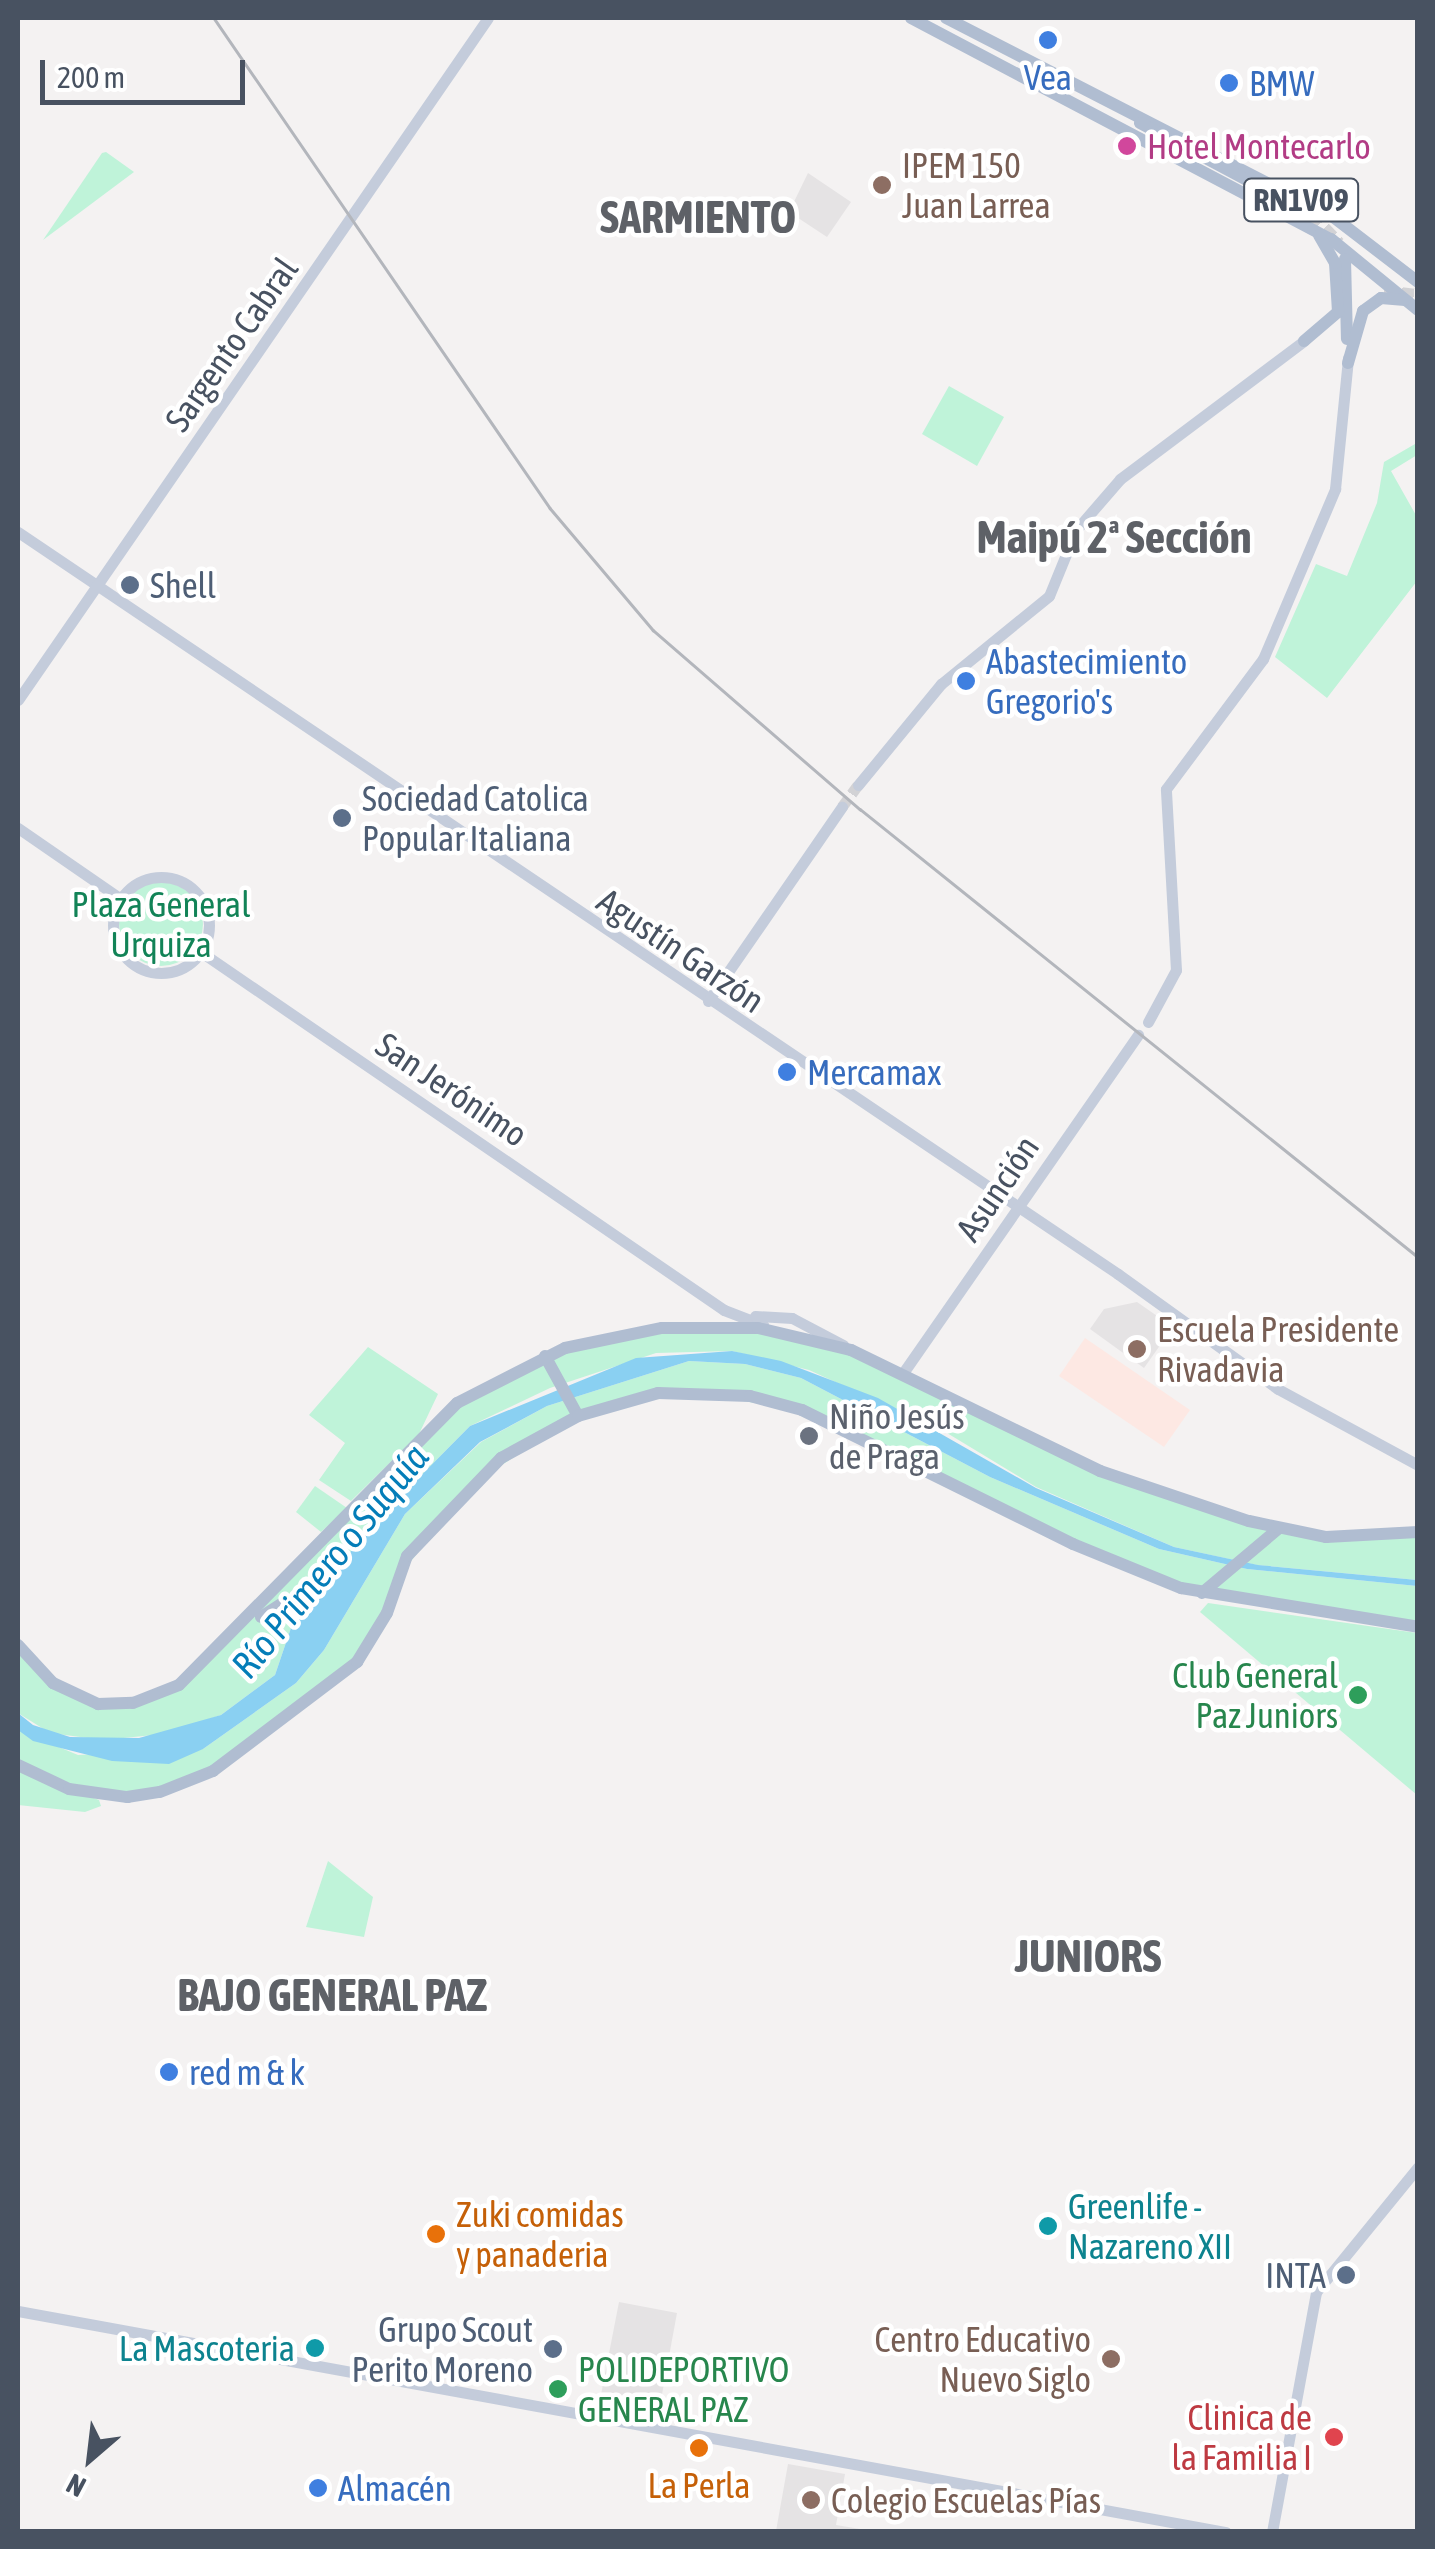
<!DOCTYPE html>
<html>
<head>
<meta charset="utf-8">
<style>
	body { margin:0 }
	#map { position:relative; width:1435px; height:2549px; overflow:hidden; background:#f4f2f2; font-family:"Asap Condensed",sans-serif }
	div>[style] { position:absolute }
	[style*='--x'] { left:calc(var(--x)*1px); top:calc(var(--y)*1px); width:calc(var(--w)*1px); rotate:calc(var(--a)*1deg) }
	.education>* { inset:0; background:#e5e3e4 }
	.medical>* { inset:0; background:#fde8e3 }
	.green>* { inset:0; background:#bff3d9 }
	.round { border-radius:50% }
	.water>* { inset:0; background:#8ad0f2 }
	.secondary-tunnel>* { height:11px; margin-top:-5.5px; transform-origin:0; background:repeating-linear-gradient(90deg,#d2d2d5 0 11px,transparent 0 16.5px) }
	.primary-tunnel>* { height:12px; margin-top:-6px; transform-origin:0; background:repeating-linear-gradient(90deg,#d2d2d5 0 12px,transparent 0 18px) }
	.secondary>* { height:11px; margin:-5.5px; padding:0 5.5px; transform-origin:5.5px; border-radius:5.5px; background:#c4ccdb }
	.secondary>.ring { margin:-5.5px; padding:0; box-sizing:content-box; background:none; border:11px solid #c4ccdb; border-radius:50% }
	.primary>* { height:12px; margin:-6px; padding:0 6px; transform-origin:6px; border-radius:6px; background:#b0bdd1 }
	.rail>* { height:2.5px; margin:-1.25px; padding:0 1.25px; transform-origin:1.25px; border-radius:1.25px; background:#b3b6bc }
	.dots>* { width:28px; height:28px; translate:-50% -50%; box-sizing:border-box; border:5px solid #fff; border-radius:50% }
	span { translate:-50% -50%; white-space:nowrap; text-align:center; line-height:1.15; -webkit-text-stroke:9px #fff; paint-order:stroke }
	.shield-label span { padding:2px 8px; background:#fff; border:2px solid; border-radius:8px; -webkit-text-stroke-width:0 }
	.shield-label { font-size:32px; color:#485261; font-weight:700 }
	.shop-label { font-size:35px; color:#366cbe }
	.left { translate:0 -50%; text-align:left }
	.hotel-label { font-size:35px; color:#b23c85 }
	.education-label { font-size:35px; color:#785e54 }
	.right { translate:-100% -50%; text-align:right }
	.street-label { font-size:35px; color:#485261 }
	.service-label { font-size:35px; color:#4e5e75 }
	.park-label { font-size:35px; color:#128357 }
	.worship-label { font-size:35px; color:#5b616d }
	.leisure-label { font-size:35px; color:#27864d }
	.culture-label { font-size:35px; color:#0d838f }
	.food-label { font-size:35px; color:#c56008 }
	.health-label { font-size:35px; color:#be3a42 }
	.water-label { font-size:38px; color:#047db8; font-style:italic }
	.district-label { font-size:45px; color:#5e6167; font-weight:700 }
	.frame { position:absolute; inset:0; border:20px solid #485261; pointer-events:none }
	.north { position:absolute; left:40px; top:2409px; width:100px; height:100px; -webkit-text-stroke:8px #fff; paint-order:stroke; rotate:208deg; font-size:28px; font-weight:700; line-height:40px; text-align:center; color:#485261 }
	.north::after { content:''; display:block; margin:auto; width:35px; height:45px; background:#485261; clip-path:polygon(50% 0,100% 100%,50% 72%,0 100%) }
	.scale { position:absolute; left:40px; top:60px; width:205px; height:45px; box-sizing:border-box; border:5px solid #485261; border-top:0; padding-left:12px; font-size:30px; line-height:35px; white-space:nowrap; color:#485261; -webkit-text-stroke:8px #fff; paint-order:stroke }
</style>
</head>
<body>
<div id="map">
	<div class="education">
		<i style="clip-path:polygon(808px 173px,851px 202px,827px 237px,789px 212px)"></i>
		<i style="clip-path:polygon(1137px 1302px,1173px 1327px,1144px 1368px,1090px 1329px,1104px 1309px)"></i>
		<i style="clip-path:polygon(619px 2302px,677px 2313px,658px 2416px,599px 2405px)"></i>
		<i style="clip-path:polygon(788px 2464px,845px 2474px,836px 2525px,872px 2531px,776px 2531px)"></i>
	</div>
	<div class="medical">
		<i style="clip-path:polygon(1085px 1338px,1190px 1410px,1164px 1447px,1059px 1376px)"></i>
	</div>
	<div class="green">
		<i style="clip-path:polygon(106px 152px,134px 172px,43px 240px,102px 153px)"></i>
		<i style="clip-path:polygon(949px 386px,1004px 417px,977px 466px,922px 434px)"></i>
		<i style="clip-path:polygon(1415px 444px,1417px 455px,1391px 471px,1417px 517px,1417px 581px,1327px 698px,1275px 657px,1316px 564px,1347px 576px,1377px 503px,1384px 462px)"></i>
		<i class="round" style="left:119px;top:882px;width:84px;height:84px"></i>
		<i style="clip-path:polygon(690px 1325px,827px 1342px,1100px 1471px,1297px 1533px,1417px 1532px,1417px 1580px,1257px 1565px,1174px 1547px,1036px 1487px,947px 1433px,809px 1370px,732px 1351px,656px 1353px,550px 1388px,470px 1426px,375px 1522px,293px 1622px,275px 1675px,221px 1715px,164px 1734px,103px 1740px,50px 1733px,18px 1713px,18px 1645px,36px 1669px,108px 1705px,179px 1685px,438px 1418px,545px 1356px)"></i>
		<i style="clip-path:polygon(368px 1347px,438px 1394px,419px 1434px,351px 1501px,319px 1480px,345px 1443px,309px 1415px)"></i>
		<i style="clip-path:polygon(689px 1361px,745px 1364px,801px 1378px,990px 1477px,1159px 1549px,1247px 1569px,1417px 1586px,1417px 1627px,1202px 1593px,1105px 1559px,802px 1411px,689px 1392px,578px 1416px,474px 1483px,395px 1581px,361px 1657px,189px 1782px,108px 1797px,18px 1765px,18px 1730px,78px 1755px,203px 1749px,296px 1683px,324px 1650px,405px 1514px,481px 1442px,547px 1406px)"></i>
		<i style="clip-path:polygon(315px 1486px,347px 1508px,321px 1532px,296px 1512px)"></i>
		<i style="clip-path:polygon(1208px 1603px,1417px 1633px,1417px 1795px,1200px 1612px)"></i>
		<i style="clip-path:polygon(18px 1769px,99px 1800px,101px 1806px,85px 1812px,18px 1805px)"></i>
		<i style="clip-path:polygon(328px 1861px,373px 1897px,364px 1937px,306px 1927px)"></i>
	</div>
	<div class="water">
		<i style="clip-path:polygon(732px 1351px,781px 1361px,878px 1398px,1036px 1488px,1174px 1547px,1258px 1565px,1417px 1580px,1417px 1586px,1247px 1569px,1159px 1549px,990px 1477px,801px 1378px,745px 1364px,689px 1361px,547px 1406px,480px 1442px,405px 1514px,324px 1650px,296px 1683px,203px 1749px,169px 1764px,112px 1761px,33px 1741px,18px 1730px,18px 1713px,33px 1725px,70px 1737px,139px 1738px,221px 1715px,275px 1675px,293px 1622px,375px 1522px,470px 1426px,636px 1358px)"></i>
	</div>
	<div class="secondary-tunnel">
		<i style="--x:842;--y:807;--w:27;--a:-54"></i>
	</div>
	<div class="primary-tunnel">
		<i style="--x:1312;--y:215;--w:39;--a:46"></i>
		<i style="--x:1384;--y:291;--w:34;--a:7"></i>
	</div>
	<div class="secondary">
		<i style="--x:18;--y:532;--w:1327;--a:34"></i>
		<i style="--x:1118;--y:1274;--w:197;--a:35.7"></i>
		<i style="--x:1278;--y:1389;--w:159;--a:28.5"></i>
		<i style="--x:18;--y:700;--w:828;--a:-55.43"></i>
		<i style="--x:858;--y:785;--w:131;--a:-50.6"></i>
		<i style="--x:941;--y:684;--w:139;--a:-39.2"></i>
		<i style="--x:1049;--y:596;--w:71;--a:-67.8"></i>
		<i style="--x:1076;--y:530;--w:67;--a:-49.2"></i>
		<i style="--x:1120;--y:479;--w:230;--a:-36.9"></i>
		<i style="--x:18;--y:828;--w:125;--a:34.6"></i>
		<i class="ring" style="left:113px;top:877px;width:85px;height:85px"></i>
		<i style="--x:201;--y:952;--w:634;--a:34.39"></i>
		<i style="--x:724;--y:1310;--w:42;--a:21"></i>
		<i style="--x:708;--y:1001;--w:236;--a:-55.4"></i>
		<i style="--x:1148;--y:1022;--w:59;--a:-61.7"></i>
		<i style="--x:1176;--y:970;--w:181;--a:-93.2"></i>
		<i style="--x:1166;--y:789;--w:162;--a:-53.3"></i>
		<i style="--x:1263;--y:659;--w:185;--a:-67"></i>
		<i style="--x:1335;--y:489;--w:132;--a:-84.3"></i>
		<i style="--x:755;--y:1316;--w:37;--a:3"></i>
		<i style="--x:792;--y:1318;--w:58;--a:27.9"></i>
		<i style="--x:903;--y:1373;--w:412;--a:-55.2"></i>
		<i style="--x:18;--y:2311;--w:1228;--a:10.37"></i>
		<i style="--x:1272;--y:2532;--w:244;--a:-79.6"></i>
		<i style="--x:1316;--y:2292;--w:161;--a:-50.8"></i>
	</div>
	<div class="primary">
		<i style="--x:911;--y:18;--w:475;--a:27.8"></i>
		<i style="--x:1331;--y:239;--w:112;--a:39.2"></i>
		<i style="--x:946;--y:18;--w:434;--a:27.2"></i>
		<i style="--x:1332;--y:216;--w:108;--a:37.5"></i>
		<i style="--x:1140;--y:123;--w:185;--a:28.1"></i>
		<i style="--x:1345;--y:259;--w:80;--a:88.6"></i>
		<i style="--x:1304;--y:341;--w:45;--a:-40.5"></i>
		<i style="--x:1338;--y:312;--w:49;--a:-93.5"></i>
		<i style="--x:1335;--y:263;--w:32;--a:-120"></i>
		<i style="--x:1348;--y:363;--w:54;--a:-73.9"></i>
		<i style="--x:1363;--y:311;--w:22;--a:-36"></i>
		<i style="--x:1381;--y:298;--w:24;--a:5"></i>
		<i style="--x:545;--y:1356;--w:68;--a:61.2"></i>
		<i style="--x:1202;--y:1593;--w:99;--a:-40.1"></i>
		<i style="--x:261;--y:1617;--w:24;--a:-33"></i>
		<i style="--x:18;--y:1645;--w:52;--a:47.4"></i>
		<i style="--x:53;--y:1683;--w:50;--a:25"></i>
		<i style="--x:98;--y:1704;--w:35;--a:-2"></i>
		<i style="--x:133;--y:1703;--w:49;--a:-21.4"></i>
		<i style="--x:179;--y:1685;--w:396;--a:-45.4"></i>
		<i style="--x:457;--y:1403;--w:121;--a:-27"></i>
		<i style="--x:565;--y:1348;--w:99;--a:-11.7"></i>
		<i style="--x:662;--y:1328;--w:96;--a:0"></i>
		<i style="--x:758;--y:1328;--w:96;--a:13.3"></i>
		<i style="--x:851;--y:1350;--w:277;--a:25.9"></i>
		<i style="--x:1100;--y:1471;--w:157;--a:18.6"></i>
		<i style="--x:1249;--y:1521;--w:79;--a:11.7"></i>
		<i style="--x:1326;--y:1537;--w:92;--a:-3.1"></i>
		<i style="--x:18;--y:1765;--w:56;--a:25.2"></i>
		<i style="--x:69;--y:1789;--w:59;--a:7.9"></i>
		<i style="--x:127;--y:1797;--w:33;--a:-9"></i>
		<i style="--x:160;--y:1792;--w:57;--a:-21.6"></i>
		<i style="--x:213;--y:1771;--w:181;--a:-37.1"></i>
		<i style="--x:357;--y:1662;--w:57;--a:-58.5"></i>
		<i style="--x:387;--y:1613;--w:60;--a:-70.7"></i>
		<i style="--x:407;--y:1556;--w:136;--a:-46.2"></i>
		<i style="--x:501;--y:1458;--w:88;--a:-28.6"></i>
		<i style="--x:578;--y:1416;--w:83;--a:-16"></i>
		<i style="--x:658;--y:1393;--w:92;--a:1.9"></i>
		<i style="--x:750;--y:1396;--w:54;--a:15.1"></i>
		<i style="--x:802;--y:1410;--w:302;--a:26.3"></i>
		<i style="--x:1073;--y:1544;--w:117;--a:22.2"></i>
		<i style="--x:1181;--y:1588;--w:240;--a:9.3"></i>
	</div>
	<div class="rail">
		<i style="--x:214;--y:18;--w:594;--a:55.56"></i>
		<i style="--x:550;--y:508;--w:160;--a:49.8"></i>
		<i style="--x:653;--y:630;--w:274;--a:40.9"></i>
		<i style="--x:860;--y:809;--w:716;--a:38.76"></i>
	</div>
	<div class="dots">
		<i style="left:1048px;top:40px;background:#3f7fe0"></i>
		<i style="left:1229px;top:83px;background:#3f7fe0"></i>
		<i style="left:1127px;top:146px;background:#d1479c"></i>
		<i style="left:882px;top:185px;background:#8d6e63"></i>
		<i style="left:130px;top:585px;background:#5c6f8a"></i>
		<i style="left:966px;top:681px;background:#3f7fe0"></i>
		<i style="left:342px;top:818px;background:#5c6f8a"></i>
		<i style="left:787px;top:1072px;background:#3f7fe0"></i>
		<i style="left:1137px;top:1349px;background:#8d6e63"></i>
		<i style="left:809px;top:1436px;background:#6b7280"></i>
		<i style="left:1358px;top:1695px;background:#2e9e5b"></i>
		<i style="left:169px;top:2072px;background:#3f7fe0"></i>
		<i style="left:1048px;top:2226px;background:#0f9aa8"></i>
		<i style="left:436px;top:2234px;background:#e8710a"></i>
		<i style="left:1346px;top:2275px;background:#5c6f8a"></i>
		<i style="left:315px;top:2348px;background:#0f9aa8"></i>
		<i style="left:553px;top:2349px;background:#5c6f8a"></i>
		<i style="left:1111px;top:2359px;background:#8d6e63"></i>
		<i style="left:558px;top:2389px;background:#2e9e5b"></i>
		<i style="left:1334px;top:2437px;background:#e0444e"></i>
		<i style="left:699px;top:2448px;background:#e8710a"></i>
		<i style="left:318px;top:2488px;background:#3f7fe0"></i>
		<i style="left:811px;top:2500px;background:#8d6e63"></i>
	</div>
	<div class="shield-label">
		<span style="left:1301px;top:200px">RN1V09</span>
	</div>
	<div class="shop-label">
		<span style="left:1048px;top:77px">Vea</span>
		<span class="left" style="left:1249px;top:83px">BMW</span>
		<span class="left" style="left:986px;top:681px">Abastecimiento<br>Gregorio's</span>
		<span class="left" style="left:807px;top:1072px">Mercamax</span>
		<span class="left" style="left:189px;top:2072px">red m &amp; k</span>
		<span class="left" style="left:338px;top:2488px">Almacén</span>
	</div>
	<div class="hotel-label">
		<span class="left" style="left:1147px;top:146px">Hotel Montecarlo</span>
	</div>
	<div class="education-label">
		<span class="left" style="left:902px;top:185px">IPEM 150<br>Juan Larrea</span>
		<span class="left" style="left:1157px;top:1349px">Escuela Presidente<br>Rivadavia</span>
		<span class="right" style="left:1091px;top:2359px">Centro Educativo<br>Nuevo Siglo</span>
		<span class="left" style="left:831px;top:2500px">Colegio Escuelas Pías</span>
	</div>
	<div class="street-label">
		<span style="left:231px;top:344px;rotate:-55deg">Sargento Cabral</span>
		<span style="left:681px;top:950px;rotate:34deg">Agustín Garzón</span>
		<span style="left:452px;top:1089px;rotate:34deg">San Jerónimo</span>
		<span style="left:997px;top:1188px;rotate:-56deg">Asunción</span>
	</div>
	<div class="service-label">
		<span class="left" style="left:150px;top:585px">Shell</span>
		<span class="left" style="left:362px;top:818px">Sociedad Catolica<br>Popular Italiana</span>
		<span class="right" style="left:1326px;top:2275px">INTA</span>
		<span class="right" style="left:533px;top:2349px">Grupo Scout<br>Perito Moreno</span>
	</div>
	<div class="park-label">
		<span style="left:161px;top:924px">Plaza General<br>Urquiza</span>
	</div>
	<div class="worship-label">
		<span class="left" style="left:829px;top:1436px">Niño Jesús<br>de Praga</span>
	</div>
	<div class="leisure-label">
		<span class="right" style="left:1338px;top:1695px">Club General<br>Paz Juniors</span>
		<span class="left" style="left:578px;top:2389px">POLIDEPORTIVO<br>GENERAL PAZ</span>
	</div>
	<div class="culture-label">
		<span class="left" style="left:1068px;top:2226px">Greenlife -<br>Nazareno XII</span>
		<span class="right" style="left:295px;top:2348px">La Mascoteria</span>
	</div>
	<div class="food-label">
		<span class="left" style="left:456px;top:2234px">Zuki comidas<br>y panaderia</span>
		<span style="left:699px;top:2485px">La Perla</span>
	</div>
	<div class="health-label">
		<span class="right" style="left:1312px;top:2437px">Clinica de<br>la Familia I</span>
	</div>
	<div class="water-label">
		<span style="left:330px;top:1561px;rotate:-51deg">Río Primero o Suquía</span>
	</div>
	<div class="district-label">
		<span style="left:698px;top:218px">SARMIENTO</span>
		<span style="left:1114px;top:538px">Maipú 2ª Sección</span>
		<span style="left:1088px;top:1957px">JUNIORS</span>
		<span style="left:332px;top:1996px">BAJO GENERAL PAZ</span>
	</div>
	<div class="frame"></div>
	<div class="north">N</div>
	<div class="scale">200 m</div>
</div>
</body>
</html>
